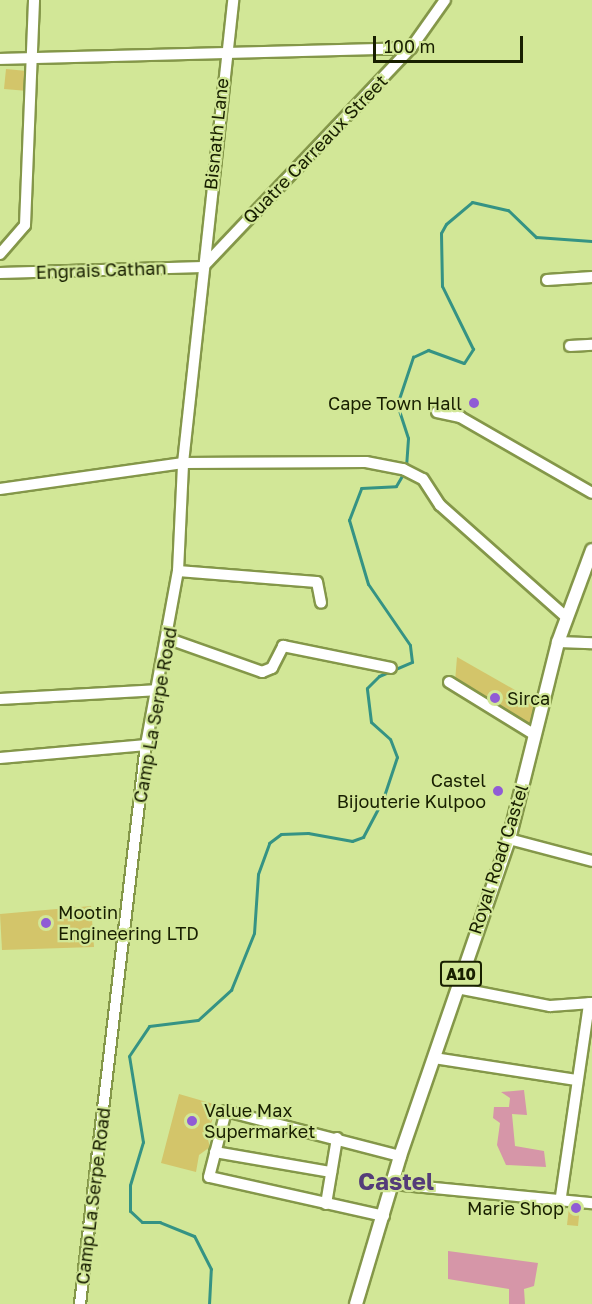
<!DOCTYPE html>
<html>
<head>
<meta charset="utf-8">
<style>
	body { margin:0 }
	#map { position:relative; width:592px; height:1304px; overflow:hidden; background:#d2e797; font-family:"Golos Text",sans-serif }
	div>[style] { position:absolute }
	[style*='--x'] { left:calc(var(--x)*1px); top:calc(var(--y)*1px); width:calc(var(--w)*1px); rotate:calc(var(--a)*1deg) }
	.green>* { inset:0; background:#d696a8 }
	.stream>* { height:3px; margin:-1.5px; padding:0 1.5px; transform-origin:1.5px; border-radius:1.5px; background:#359384 }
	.building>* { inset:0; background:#d3c56a }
	.roads { filter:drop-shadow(2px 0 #849749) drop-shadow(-2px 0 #849749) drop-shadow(0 2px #849749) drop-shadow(0 -2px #849749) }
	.minor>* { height:10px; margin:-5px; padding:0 5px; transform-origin:5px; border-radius:5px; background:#fff }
	.major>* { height:12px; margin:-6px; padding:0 6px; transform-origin:6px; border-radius:6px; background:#fff }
	.dots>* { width:16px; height:16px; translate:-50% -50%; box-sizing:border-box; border:3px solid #d2e797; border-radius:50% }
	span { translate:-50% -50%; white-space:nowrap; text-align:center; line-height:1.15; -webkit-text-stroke:4.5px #d2e797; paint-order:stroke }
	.shield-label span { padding:2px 4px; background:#d2e797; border:2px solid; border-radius:4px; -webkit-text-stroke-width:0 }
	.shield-label { font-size:16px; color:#181f00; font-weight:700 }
	.street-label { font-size:18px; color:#181f00 }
	.poi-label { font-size:18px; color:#181f00 }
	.right { translate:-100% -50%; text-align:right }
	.left { translate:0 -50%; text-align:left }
	.district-label { font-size:24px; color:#543c79; font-weight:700 }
	.scale { position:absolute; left:373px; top:36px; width:150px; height:27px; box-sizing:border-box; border:3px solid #181f00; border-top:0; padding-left:8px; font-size:18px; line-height:21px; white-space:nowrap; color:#181f00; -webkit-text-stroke:4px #d2e797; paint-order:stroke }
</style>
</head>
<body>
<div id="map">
	<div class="green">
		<i style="clip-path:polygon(524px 1090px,527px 1115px,512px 1114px,515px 1146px,544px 1151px,546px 1167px,506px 1165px,497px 1145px,500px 1123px,493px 1118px,494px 1107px,509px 1107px,510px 1098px,501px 1092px)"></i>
		<i style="clip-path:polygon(448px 1251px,538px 1263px,534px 1286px,524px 1289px,525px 1304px,509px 1304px,509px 1289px,448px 1279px)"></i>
	</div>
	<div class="stream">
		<i style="--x:406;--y:467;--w:29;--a:-86"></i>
		<i style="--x:408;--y:438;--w:35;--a:-108"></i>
		<i style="--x:397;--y:405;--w:51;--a:-71.6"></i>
		<i style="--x:413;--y:357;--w:17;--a:-25"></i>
		<i style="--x:428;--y:350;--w:38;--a:20"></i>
		<i style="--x:464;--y:363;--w:17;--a:-57"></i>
		<i style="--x:473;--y:349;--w:70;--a:-116.2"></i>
		<i style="--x:442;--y:286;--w:53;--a:-91.1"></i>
		<i style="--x:441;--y:233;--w:10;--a:-61"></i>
		<i style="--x:446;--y:224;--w:34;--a:-40"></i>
		<i style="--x:472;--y:202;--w:37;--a:13"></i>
		<i style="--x:508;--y:210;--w:39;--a:44"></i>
		<i style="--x:536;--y:237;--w:56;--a:4.1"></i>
		<i style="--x:209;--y:1304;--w:35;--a:-87"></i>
		<i style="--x:211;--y:1269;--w:37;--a:-117"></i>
		<i style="--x:194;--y:1236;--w:37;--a:-158"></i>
		<i style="--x:160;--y:1222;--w:18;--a:180"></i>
		<i style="--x:142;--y:1222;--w:16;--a:-137"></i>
		<i style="--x:130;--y:1211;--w:26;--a:-90"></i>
		<i style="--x:130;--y:1185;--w:45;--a:-73.2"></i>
		<i style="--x:143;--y:1142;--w:87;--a:-99.2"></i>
		<i style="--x:129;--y:1056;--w:36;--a:-56"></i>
		<i style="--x:149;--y:1026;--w:49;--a:-7"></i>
		<i style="--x:198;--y:1020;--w:45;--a:-42.3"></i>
		<i style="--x:231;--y:990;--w:61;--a:-68"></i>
		<i style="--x:254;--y:933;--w:59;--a:-86.1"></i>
		<i style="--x:258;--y:874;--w:33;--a:-70"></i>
		<i style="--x:269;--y:843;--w:15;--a:-37"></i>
		<i style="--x:281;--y:834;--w:27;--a:-2"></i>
		<i style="--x:308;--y:833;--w:45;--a:10.3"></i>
		<i style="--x:352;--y:841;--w:12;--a:-20"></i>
		<i style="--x:363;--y:837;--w:43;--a:-62.2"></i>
		<i style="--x:383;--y:799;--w:44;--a:-71.6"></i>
		<i style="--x:397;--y:757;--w:19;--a:-111"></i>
		<i style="--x:390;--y:739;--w:25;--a:-138"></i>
		<i style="--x:371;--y:722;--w:34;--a:-97"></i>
		<i style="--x:367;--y:688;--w:17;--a:-45"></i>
		<i style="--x:379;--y:676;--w:36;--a:-23"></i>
		<i style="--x:412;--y:662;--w:17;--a:-97"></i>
		<i style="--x:410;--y:645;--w:74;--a:-124.5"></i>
		<i style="--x:368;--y:584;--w:67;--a:-106.5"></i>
		<i style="--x:349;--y:520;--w:34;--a:-69"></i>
		<i style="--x:361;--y:488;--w:35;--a:-3"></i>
		<i style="--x:396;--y:486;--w:14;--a:-60"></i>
	</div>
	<div class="building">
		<i style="clip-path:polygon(6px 69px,27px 71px,28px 91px,4px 89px)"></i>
		<i style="clip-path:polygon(457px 657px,536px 702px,528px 735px,454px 694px)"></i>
		<i style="clip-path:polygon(91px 906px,94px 947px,2px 950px,0 914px)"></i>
		<i style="clip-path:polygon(179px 1094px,217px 1105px,207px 1136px,210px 1147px,199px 1155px,196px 1172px,161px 1163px)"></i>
		<i style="clip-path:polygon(580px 1206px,578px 1226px,567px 1225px,569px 1207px)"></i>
	</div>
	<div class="roads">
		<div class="minor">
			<i style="--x:0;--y:59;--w:411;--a:-1.5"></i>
			<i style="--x:0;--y:254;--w:38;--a:-49"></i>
			<i style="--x:25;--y:225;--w:225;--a:-87.7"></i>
			<i style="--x:203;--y:267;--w:302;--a:-46.5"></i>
			<i style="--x:411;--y:48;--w:59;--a:-54.7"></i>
			<i style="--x:0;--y:273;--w:203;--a:-1.7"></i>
			<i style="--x:547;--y:280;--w:45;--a:-3.8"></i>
			<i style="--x:570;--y:346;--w:22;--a:-3"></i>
			<i style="--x:437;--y:412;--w:24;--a:12"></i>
			<i style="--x:460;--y:417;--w:152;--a:29.9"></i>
			<i style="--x:0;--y:489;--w:185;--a:-8.1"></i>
			<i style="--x:183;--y:463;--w:183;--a:-0.3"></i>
			<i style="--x:366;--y:462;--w:38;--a:11"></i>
			<i style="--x:403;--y:469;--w:22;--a:27"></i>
			<i style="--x:423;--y:479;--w:31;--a:57"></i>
			<i style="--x:440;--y:505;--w:169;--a:41.6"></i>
			<i style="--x:178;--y:571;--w:139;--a:4.5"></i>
			<i style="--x:317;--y:582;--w:21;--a:79"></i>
			<i style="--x:169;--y:639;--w:99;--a:19.5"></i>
			<i style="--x:262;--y:672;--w:11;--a:-22"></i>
			<i style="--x:272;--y:668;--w:25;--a:-63"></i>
			<i style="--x:283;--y:646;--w:110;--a:11.5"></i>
			<i style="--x:558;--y:642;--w:34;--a:2"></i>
			<i style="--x:449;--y:682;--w:101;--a:31.6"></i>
			<i style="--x:0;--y:699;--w:160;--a:-3.2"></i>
			<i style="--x:0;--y:758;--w:147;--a:-5.1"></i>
			<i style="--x:509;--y:839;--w:86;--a:14.8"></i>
			<i style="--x:457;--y:988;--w:95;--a:11"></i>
			<i style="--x:550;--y:1006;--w:42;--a:-4.1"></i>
			<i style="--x:434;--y:1058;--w:144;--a:8.8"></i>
			<i style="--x:215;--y:1152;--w:118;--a:9.8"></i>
			<i style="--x:393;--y:1184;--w:200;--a:5.5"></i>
			<i style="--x:560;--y:1203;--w:202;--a:-81.7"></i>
			<i style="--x:326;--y:1204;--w:67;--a:-80.5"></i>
			<i style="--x:384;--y:1216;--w:179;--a:-167.4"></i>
			<i style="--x:209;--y:1177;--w:68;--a:-75.6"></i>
			<i style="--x:226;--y:1111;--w:180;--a:14.5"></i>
			<i style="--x:80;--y:1304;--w:563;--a:-83.27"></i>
			<i style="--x:146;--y:745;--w:177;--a:-79.6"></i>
			<i style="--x:178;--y:571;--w:108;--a:-87.3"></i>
			<i style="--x:183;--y:463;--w:466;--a:-83.8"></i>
		</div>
		<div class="major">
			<i style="--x:356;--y:1304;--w:154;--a:-73.4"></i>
			<i style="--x:400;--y:1156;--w:335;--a:-71"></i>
			<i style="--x:509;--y:839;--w:203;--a:-76"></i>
			<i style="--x:558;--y:642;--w:98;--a:-69.7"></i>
		</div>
	</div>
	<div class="dots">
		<i style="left:474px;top:403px;background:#905cd5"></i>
		<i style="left:495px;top:698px;background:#905cd5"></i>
		<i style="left:498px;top:791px;background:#905cd5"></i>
		<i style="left:46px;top:923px;background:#905cd5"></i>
		<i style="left:192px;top:1121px;background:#905cd5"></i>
		<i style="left:576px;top:1208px;background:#905cd5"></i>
	</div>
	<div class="shield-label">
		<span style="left:461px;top:974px">A10</span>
	</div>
	<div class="street-label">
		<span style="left:216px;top:134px;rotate:-84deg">Bisnath Lane</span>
		<span style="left:315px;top:149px;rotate:-46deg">Quatre Carreaux Street</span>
		<span style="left:101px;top:270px;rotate:-2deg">Engrais Cathan</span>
		<span style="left:155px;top:715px;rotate:-80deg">Camp La Serpe Road</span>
		<span style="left:498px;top:859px;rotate:-72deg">Royal Road Castel</span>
		<span style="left:93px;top:1196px;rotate:-83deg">Camp La Serpe Road</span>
	</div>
	<div class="poi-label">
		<span class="right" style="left:462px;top:403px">Cape Town Hall</span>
		<span class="left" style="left:507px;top:698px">Sirca</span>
		<span class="right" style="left:486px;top:791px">Castel<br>Bijouterie Kulpoo</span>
		<span class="left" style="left:58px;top:923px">Mootin<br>Engineering LTD</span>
		<span class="left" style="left:204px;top:1121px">Value Max<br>Supermarket</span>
		<span class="right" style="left:564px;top:1208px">Marie Shop</span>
	</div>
	<div class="district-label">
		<span style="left:396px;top:1181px">Castel</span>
	</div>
	<div class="scale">100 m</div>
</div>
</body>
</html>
